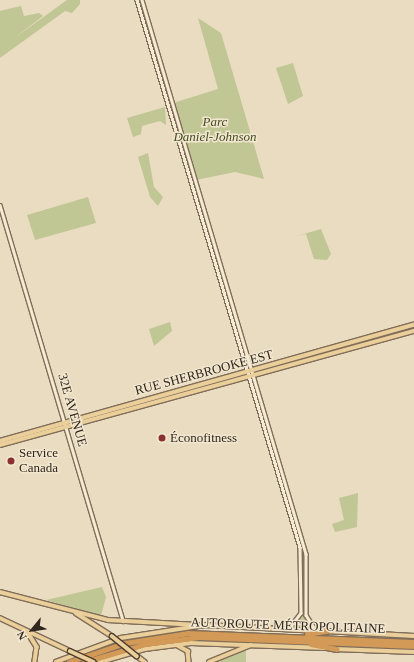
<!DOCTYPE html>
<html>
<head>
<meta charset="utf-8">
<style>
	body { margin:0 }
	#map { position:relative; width:414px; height:662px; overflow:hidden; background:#e9dcc0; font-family:"Times New Roman",serif }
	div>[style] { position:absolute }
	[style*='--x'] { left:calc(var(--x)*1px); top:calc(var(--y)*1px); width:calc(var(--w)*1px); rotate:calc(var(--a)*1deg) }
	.green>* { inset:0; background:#c1c695 }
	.roads { filter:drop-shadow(1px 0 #806d59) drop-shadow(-1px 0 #806d59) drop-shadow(0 1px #806d59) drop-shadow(0 -1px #806d59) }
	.minor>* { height:2.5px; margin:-1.25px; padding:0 1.25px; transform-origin:1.25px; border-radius:1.25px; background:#f5ead2 }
	.major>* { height:3.5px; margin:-1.75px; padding:0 1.75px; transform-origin:1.75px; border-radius:1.75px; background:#eacf9a }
	.highway>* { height:4.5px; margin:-2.25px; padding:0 2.25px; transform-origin:2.25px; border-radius:2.25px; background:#d39956 }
	.bridges { filter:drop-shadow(1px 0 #4e3c2e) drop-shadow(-1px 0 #4e3c2e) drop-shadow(0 1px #4e3c2e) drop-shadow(0 -1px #4e3c2e) }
	.major-bridge>* { height:3.5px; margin:-1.75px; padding:0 1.75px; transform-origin:1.75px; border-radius:1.75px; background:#eacf9a }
	.dots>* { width:11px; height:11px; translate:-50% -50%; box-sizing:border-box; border:2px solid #f1e6ce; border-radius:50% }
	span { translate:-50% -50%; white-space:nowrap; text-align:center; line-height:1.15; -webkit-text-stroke:3px #f1e6ce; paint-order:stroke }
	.park-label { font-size:13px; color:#434c25; font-style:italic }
	.street-label { font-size:13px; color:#31261d }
	.poi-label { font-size:13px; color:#31261d }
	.left { translate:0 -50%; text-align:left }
	.north { position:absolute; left:12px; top:610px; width:40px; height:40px; -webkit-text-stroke:3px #f1e6ce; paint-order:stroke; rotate:241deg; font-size:11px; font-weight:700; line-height:16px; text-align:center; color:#31261d }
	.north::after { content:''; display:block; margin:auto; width:14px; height:18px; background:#31261d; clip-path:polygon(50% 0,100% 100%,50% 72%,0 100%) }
</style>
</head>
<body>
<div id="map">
	<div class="green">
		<i style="clip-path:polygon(67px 0,80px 0,80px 4px,72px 13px,65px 11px,0 58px,0 11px,21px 6px,24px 16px,39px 13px,43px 16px,13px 39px)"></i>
		<i style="clip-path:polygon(198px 18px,221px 33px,264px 179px,235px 172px,196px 180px,173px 103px,218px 89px)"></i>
		<i style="clip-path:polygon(293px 63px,303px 96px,288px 104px,276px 68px)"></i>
		<i style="clip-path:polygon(165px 107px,166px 125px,160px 121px,142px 126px,141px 134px,133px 137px,127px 118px)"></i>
		<i style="clip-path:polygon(148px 153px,154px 187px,163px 197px,158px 206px,150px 197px,138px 157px)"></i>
		<i style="clip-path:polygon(88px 197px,96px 223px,35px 240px,27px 215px)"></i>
		<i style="clip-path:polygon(321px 229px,331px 254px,327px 260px,314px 259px,306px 234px,297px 236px)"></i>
		<i style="clip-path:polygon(170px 322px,172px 331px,154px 346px,149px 329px)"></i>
		<i style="clip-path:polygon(358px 493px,357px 527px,335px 532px,332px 524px,344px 520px,339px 498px)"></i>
		<i style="clip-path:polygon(305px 574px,304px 614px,311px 628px,294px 627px,302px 614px)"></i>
		<i style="clip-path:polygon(102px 587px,106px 597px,101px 616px,46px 600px)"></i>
		<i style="clip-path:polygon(246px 649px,246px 662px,215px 662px,221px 657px)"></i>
	</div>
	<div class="roads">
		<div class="minor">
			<i style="--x:137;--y:0;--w:571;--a:73.41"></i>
			<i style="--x:300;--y:547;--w:66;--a:89.1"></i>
			<i style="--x:301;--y:613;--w:20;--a:127"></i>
			<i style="--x:142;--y:0;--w:578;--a:73.51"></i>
			<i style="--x:306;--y:554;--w:61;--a:90"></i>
			<i style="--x:306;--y:615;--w:19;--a:58"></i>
			<i style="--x:0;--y:205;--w:434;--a:73.5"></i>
		</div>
		<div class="major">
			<i style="--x:0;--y:441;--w:430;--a:-15.7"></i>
			<i style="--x:0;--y:445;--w:429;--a:-15.4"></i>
			<i style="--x:0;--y:592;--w:112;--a:14.5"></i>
			<i style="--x:108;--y:620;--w:90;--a:3.2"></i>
			<i style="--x:76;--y:613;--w:43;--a:32.6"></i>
			<i style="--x:0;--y:618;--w:77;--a:25.2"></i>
			<i style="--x:27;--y:631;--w:19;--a:58"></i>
			<i style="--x:37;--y:647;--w:15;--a:98"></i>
			<i style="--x:325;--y:631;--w:89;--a:3.2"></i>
			<i style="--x:177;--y:645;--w:13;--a:29"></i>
			<i style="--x:188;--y:651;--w:11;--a:85"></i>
			<i style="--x:335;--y:649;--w:79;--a:2.2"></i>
			<i style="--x:137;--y:656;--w:10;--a:37"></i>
			<i style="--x:56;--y:662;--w:69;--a:-20.3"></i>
			<i style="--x:121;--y:638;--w:85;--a:-8.8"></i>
			<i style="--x:205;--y:625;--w:114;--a:3"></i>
			<i style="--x:100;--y:662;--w:47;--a:-16.1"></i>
			<i style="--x:145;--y:649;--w:46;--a:-7.4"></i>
			<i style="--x:191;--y:643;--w:134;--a:2.1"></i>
			<i style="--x:209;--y:662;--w:45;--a:-22"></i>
		</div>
		<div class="highway">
			<i style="--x:307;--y:634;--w:20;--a:-9"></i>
			<i style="--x:311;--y:644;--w:26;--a:11"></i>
			<i style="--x:69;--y:662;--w:59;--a:-18.7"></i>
			<i style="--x:125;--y:643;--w:64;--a:-9"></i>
			<i style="--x:188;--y:633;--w:226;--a:2.3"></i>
			<i style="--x:84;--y:662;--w:64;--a:-16.4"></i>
			<i style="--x:145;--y:644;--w:54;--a:-7.4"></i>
			<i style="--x:199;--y:637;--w:215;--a:2.4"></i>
		</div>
	</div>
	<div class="bridges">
		<div class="major-bridge">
			<i style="--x:112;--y:636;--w:32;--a:39"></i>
			<i style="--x:70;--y:651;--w:26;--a:25"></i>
		</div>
	</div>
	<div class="dots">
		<i style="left:162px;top:438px;background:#8a2f32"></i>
		<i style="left:11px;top:461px;background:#8a2f32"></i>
	</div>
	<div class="park-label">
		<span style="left:215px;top:130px">Parc<br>Daniel-Johnson</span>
	</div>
	<div class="street-label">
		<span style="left:204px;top:373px;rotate:-15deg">RUE SHERBROOKE EST</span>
		<span style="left:72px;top:410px;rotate:74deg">32E AVENUE</span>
		<span style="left:288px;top:626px;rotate:2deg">AUTOROUTE MÉTROPOLITAINE</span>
	</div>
	<div class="poi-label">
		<span class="left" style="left:170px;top:438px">Éconofitness</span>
		<span class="left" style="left:19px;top:461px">Service<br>Canada</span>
	</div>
	<div class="north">N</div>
</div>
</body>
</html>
